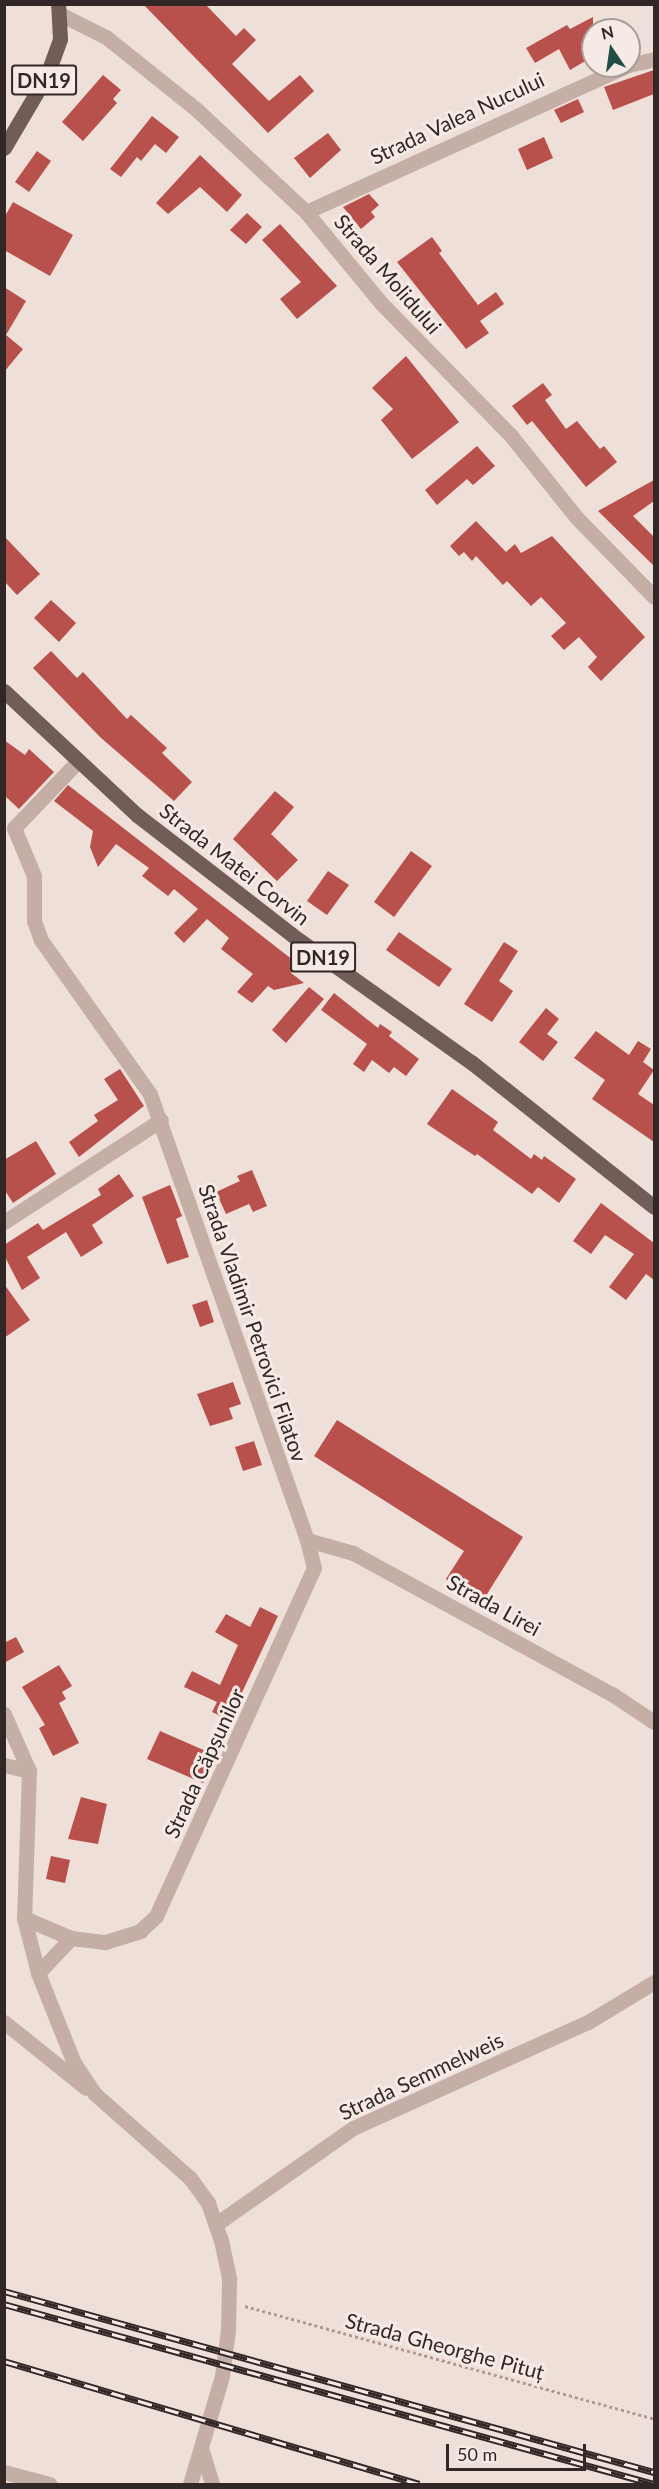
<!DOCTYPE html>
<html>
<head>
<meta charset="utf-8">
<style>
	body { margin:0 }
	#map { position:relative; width:659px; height:2489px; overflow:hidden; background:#eedfd8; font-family:Lato,sans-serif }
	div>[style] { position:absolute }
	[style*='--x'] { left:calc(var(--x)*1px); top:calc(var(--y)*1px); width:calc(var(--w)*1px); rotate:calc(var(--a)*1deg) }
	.building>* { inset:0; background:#b8504c }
	.path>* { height:3px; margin-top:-1.5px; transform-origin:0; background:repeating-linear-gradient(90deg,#b09790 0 3px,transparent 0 6px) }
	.minor>* { height:15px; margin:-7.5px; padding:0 7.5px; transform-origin:7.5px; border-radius:7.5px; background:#c4aea6 }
	.major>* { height:15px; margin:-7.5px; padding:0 7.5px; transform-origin:7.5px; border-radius:7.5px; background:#725c58 }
	.rail>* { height:7px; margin-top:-3.5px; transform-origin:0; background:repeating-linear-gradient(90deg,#f6eae4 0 14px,#312726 0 28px); box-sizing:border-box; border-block:2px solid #312726 }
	span { translate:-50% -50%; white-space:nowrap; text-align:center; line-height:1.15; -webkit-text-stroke:6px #f6eae4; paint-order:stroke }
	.shield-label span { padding:2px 4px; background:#f6eae4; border:2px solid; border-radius:4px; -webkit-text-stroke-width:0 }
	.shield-label { font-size:20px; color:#312726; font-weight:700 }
	.street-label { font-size:21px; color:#312726 }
	.frame { position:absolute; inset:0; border:6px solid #312726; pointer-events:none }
	.north { position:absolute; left:581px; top:18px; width:60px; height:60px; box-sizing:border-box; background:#f6eae4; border:2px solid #a79c98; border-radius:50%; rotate:347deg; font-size:16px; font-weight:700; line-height:24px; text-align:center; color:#312726 }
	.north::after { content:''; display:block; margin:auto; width:21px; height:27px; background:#204e47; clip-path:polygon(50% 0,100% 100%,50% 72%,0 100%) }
	.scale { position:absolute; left:446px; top:2444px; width:140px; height:27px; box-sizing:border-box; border:3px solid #312726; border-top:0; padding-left:8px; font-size:18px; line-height:21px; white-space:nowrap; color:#312726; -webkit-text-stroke:4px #f6eae4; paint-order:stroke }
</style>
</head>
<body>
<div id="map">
	<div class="building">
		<i style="clip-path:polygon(143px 4px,205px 4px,236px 36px,244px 28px,256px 40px,232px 64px,269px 101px,300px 75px,314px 91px,268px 133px)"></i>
		<i style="clip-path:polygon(593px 17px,593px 48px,583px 53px,587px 60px,570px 70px,559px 49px,535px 63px,526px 48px,567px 25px,570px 29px)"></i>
		<i style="clip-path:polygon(654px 70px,654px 94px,613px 110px,604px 87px)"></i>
		<i style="clip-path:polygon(103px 75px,121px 90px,113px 99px,117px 103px,83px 141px,62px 122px)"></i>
		<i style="clip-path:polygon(578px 99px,584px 112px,561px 123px,554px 110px)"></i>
		<i style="clip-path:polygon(152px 116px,179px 137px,166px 153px,155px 144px,141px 161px,137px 157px,121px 177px,110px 169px)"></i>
		<i style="clip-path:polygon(328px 133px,341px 150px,310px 178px,294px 158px)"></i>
		<i style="clip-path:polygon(544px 137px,553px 158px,527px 170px,518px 149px)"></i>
		<i style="clip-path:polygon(37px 151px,51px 161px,29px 192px,15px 182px)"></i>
		<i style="clip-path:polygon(200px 155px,242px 195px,227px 212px,200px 187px,168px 214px,156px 203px)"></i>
		<i style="clip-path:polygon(369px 194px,379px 205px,371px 212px,375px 217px,361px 229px,343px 207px)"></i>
		<i style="clip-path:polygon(13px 202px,73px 235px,50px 276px,4px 250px,4px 218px)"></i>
		<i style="clip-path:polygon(247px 213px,262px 227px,246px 244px,230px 230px)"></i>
		<i style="clip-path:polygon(280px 224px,337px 286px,297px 319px,280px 299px,301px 282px,262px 240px)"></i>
		<i style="clip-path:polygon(432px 237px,442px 251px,439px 253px,478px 305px,496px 292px,504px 304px,480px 321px,489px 333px,466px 349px,397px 262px)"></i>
		<i style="clip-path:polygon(4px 287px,26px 301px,6px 335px,23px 349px,4px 372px)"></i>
		<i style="clip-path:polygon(406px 356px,459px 422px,412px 459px,381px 420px,393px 409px,372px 388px)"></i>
		<i style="clip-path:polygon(543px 383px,552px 395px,545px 400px,566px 429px,577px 421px,600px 449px,604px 446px,617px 462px,586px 487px,532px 421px,527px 425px,512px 406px)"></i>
		<i style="clip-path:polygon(477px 446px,495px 466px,473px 485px,467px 479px,437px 505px,425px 490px)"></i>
		<i style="clip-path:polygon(654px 480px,654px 501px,633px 516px,654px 537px,654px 566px,598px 511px)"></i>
		<i style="clip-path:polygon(476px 521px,506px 552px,515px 544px,521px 553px,552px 536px,645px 637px,601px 681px,588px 667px,597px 657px,579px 637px,564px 650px,551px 636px,566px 623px,541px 597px,531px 606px,507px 581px,503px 585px,476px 556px,472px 561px,464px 552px,459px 556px,450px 546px)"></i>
		<i style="clip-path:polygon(4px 536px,40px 574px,17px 595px,4px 581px)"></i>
		<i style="clip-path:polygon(51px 600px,76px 623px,59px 642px,34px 618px)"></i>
		<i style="clip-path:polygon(51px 651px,77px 678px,83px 672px,127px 719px,131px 715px,167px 748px,162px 753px,192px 782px,174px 801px,100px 737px,33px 668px)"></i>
		<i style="clip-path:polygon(4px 740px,25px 755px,29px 749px,54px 772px,19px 809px,4px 795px)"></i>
		<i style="clip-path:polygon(68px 785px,298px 964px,291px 973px,304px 983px,274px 990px,268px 986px,252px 1003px,237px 992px,253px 974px,221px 949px,229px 938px,207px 919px,184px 943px,174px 933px,198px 909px,174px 889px,168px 896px,142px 876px,149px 868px,116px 844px,98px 867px,90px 847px,93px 831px,54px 801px)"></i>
		<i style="clip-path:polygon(275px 791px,294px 807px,271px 834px,298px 860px,277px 881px,233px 839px)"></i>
		<i style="clip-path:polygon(411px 851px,432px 866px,394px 917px,374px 902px)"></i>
		<i style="clip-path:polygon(328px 871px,349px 885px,327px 915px,307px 901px)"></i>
		<i style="clip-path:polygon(399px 932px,452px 969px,439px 987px,386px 950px)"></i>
		<i style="clip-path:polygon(504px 942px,518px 951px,499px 981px,513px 991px,492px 1022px,464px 1004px)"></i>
		<i style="clip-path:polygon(309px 987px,324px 999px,286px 1043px,272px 1030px)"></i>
		<i style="clip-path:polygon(334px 993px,378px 1028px,380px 1024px,392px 1032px,389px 1036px,419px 1059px,406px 1076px,394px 1067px,389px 1073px,372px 1060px,364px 1072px,353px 1064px,367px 1044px,321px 1010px)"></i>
		<i style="clip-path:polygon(546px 1008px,559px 1019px,547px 1034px,558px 1042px,543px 1061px,519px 1042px)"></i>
		<i style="clip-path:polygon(596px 1031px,629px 1055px,638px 1041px,651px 1049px,643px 1062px,654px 1070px,638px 1094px,654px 1105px,654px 1142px,592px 1099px,605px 1080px,574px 1058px)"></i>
		<i style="clip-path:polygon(120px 1069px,144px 1106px,79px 1157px,69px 1142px,98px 1121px,94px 1115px,118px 1100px,104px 1079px)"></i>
		<i style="clip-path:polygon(452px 1089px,498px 1122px,493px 1130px,531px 1159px,534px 1154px,542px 1160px,544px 1156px,576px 1179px,559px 1203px,538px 1187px,532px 1194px,477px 1154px,475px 1156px,427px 1124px)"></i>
		<i style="clip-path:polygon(36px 1141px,56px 1174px,13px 1203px,4px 1189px,4px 1160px)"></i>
		<i style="clip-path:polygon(252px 1170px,267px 1206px,253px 1212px,249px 1204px,226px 1214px,216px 1192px,240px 1181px,237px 1176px)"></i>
		<i style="clip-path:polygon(119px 1174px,134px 1196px,92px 1225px,103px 1243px,81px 1257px,66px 1232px,27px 1257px,40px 1278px,22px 1290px,4px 1255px,4px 1245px,38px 1223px,43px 1230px,101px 1195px,98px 1189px)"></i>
		<i style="clip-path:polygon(170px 1185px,182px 1216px,176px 1219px,189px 1257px,167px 1264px,142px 1197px)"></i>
		<i style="clip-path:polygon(601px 1203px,654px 1243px,654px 1280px,646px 1274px,626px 1300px,609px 1287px,634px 1254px,605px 1235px,591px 1254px,573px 1241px)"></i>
		<i style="clip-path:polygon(4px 1284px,30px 1320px,4px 1338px)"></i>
		<i style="clip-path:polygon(207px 1300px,214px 1322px,200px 1327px,192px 1305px)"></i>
		<i style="clip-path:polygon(233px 1382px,241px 1404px,229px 1408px,233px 1419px,210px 1426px,197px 1394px)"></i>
		<i style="clip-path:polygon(337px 1420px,523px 1537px,482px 1602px,446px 1579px,464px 1551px,314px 1456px)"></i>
		<i style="clip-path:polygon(254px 1441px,262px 1465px,243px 1471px,235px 1447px)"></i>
		<i style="clip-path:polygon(260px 1607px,278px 1616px,229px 1720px,212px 1712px,217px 1702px,184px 1687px,192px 1671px,220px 1685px,238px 1645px,215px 1632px,226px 1614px,250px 1627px)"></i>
		<i style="clip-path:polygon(16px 1637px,24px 1652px,4px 1663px,4px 1643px)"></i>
		<i style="clip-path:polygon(59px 1665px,72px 1686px,62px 1692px,66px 1699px,59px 1703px,79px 1743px,53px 1756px,39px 1728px,45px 1725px,22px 1687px)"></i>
		<i style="clip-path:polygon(160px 1731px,215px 1755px,203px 1783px,147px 1759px)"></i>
		<i style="clip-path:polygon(81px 1797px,107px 1804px,98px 1844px,68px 1839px)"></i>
		<i style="clip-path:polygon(51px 1856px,70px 1860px,65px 1883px,46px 1879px)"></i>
	</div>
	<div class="path">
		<i style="--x:245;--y:2306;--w:424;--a:15.4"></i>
	</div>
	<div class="minor">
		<i style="--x:60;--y:14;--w:51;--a:26.6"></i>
		<i style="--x:106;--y:37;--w:117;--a:38.7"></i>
		<i style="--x:197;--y:110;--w:149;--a:43.1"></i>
		<i style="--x:306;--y:212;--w:118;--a:50.5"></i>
		<i style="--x:381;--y:303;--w:187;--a:45.6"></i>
		<i style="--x:512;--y:437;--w:104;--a:51.3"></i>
		<i style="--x:577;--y:518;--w:110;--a:45.7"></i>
		<i style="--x:629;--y:65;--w:26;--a:-13"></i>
		<i style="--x:306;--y:212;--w:352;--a:-24.5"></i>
		<i style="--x:4;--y:1222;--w:187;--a:-33"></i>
		<i style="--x:307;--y:1540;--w:48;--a:15.8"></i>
		<i style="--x:353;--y:1553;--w:295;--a:28.6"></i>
		<i style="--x:612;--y:1694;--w:50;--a:33.7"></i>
		<i style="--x:4;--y:1714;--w:62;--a:66.3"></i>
		<i style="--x:29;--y:1771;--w:147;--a:91.9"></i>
		<i style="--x:24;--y:1918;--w:57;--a:75.7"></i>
		<i style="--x:38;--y:1973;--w:97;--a:68.2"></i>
		<i style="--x:74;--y:2063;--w:37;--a:56"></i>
		<i style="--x:95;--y:2094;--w:127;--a:41.5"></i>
		<i style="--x:190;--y:2178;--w:31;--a:54"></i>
		<i style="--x:208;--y:2203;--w:39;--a:71"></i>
		<i style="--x:221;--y:2240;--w:40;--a:78"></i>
		<i style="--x:229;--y:2279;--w:51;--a:91.1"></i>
		<i style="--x:228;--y:2330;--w:46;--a:97.4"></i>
		<i style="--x:222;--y:2376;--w:113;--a:106.5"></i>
		<i style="--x:4;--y:1765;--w:26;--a:13"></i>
		<i style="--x:24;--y:1918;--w:51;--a:23.1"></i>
		<i style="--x:71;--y:1938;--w:34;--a:7"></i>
		<i style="--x:105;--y:1942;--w:37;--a:-17"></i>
		<i style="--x:140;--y:1931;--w:22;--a:-43"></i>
		<i style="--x:156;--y:1916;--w:382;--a:-65.6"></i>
		<i style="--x:314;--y:1568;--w:29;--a:-104"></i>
		<i style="--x:307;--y:1540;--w:473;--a:-109.4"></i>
		<i style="--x:150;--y:1094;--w:189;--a:-125.3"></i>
		<i style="--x:41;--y:940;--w:20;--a:-110"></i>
		<i style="--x:34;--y:921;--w:45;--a:-90"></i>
		<i style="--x:34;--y:876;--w:52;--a:-112.6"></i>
		<i style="--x:14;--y:828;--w:91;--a:-46.3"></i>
		<i style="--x:38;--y:1973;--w:48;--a:-46.7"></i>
		<i style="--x:4;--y:2022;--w:105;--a:38.8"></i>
		<i style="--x:216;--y:2224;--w:167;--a:-35"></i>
		<i style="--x:353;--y:2128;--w:258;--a:-24.3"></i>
		<i style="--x:588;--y:2022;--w:77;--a:-31.2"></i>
		<i style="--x:202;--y:2451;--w:34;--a:73"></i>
		<i style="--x:4;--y:2472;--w:47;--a:14.9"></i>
	</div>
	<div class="major">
		<i style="--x:4;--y:148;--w:85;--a:-59.5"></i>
		<i style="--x:47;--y:75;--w:38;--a:-70"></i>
		<i style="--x:60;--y:39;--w:35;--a:-93"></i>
		<i style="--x:4;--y:691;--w:182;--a:43"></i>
		<i style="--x:137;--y:815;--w:196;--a:37.7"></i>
		<i style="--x:292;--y:935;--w:219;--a:35.4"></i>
		<i style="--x:471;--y:1062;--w:233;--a:38.4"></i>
	</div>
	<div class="rail">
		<i style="--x:4;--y:2291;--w:675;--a:15.56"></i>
		<i style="--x:4;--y:2304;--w:674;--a:15.48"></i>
		<i style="--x:4;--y:2361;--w:433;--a:16.5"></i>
	</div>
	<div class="shield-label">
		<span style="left:44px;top:80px">DN19</span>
		<span style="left:323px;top:957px">DN19</span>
	</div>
	<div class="street-label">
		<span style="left:457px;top:118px;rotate:-25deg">Strada Valea Nucului</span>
		<span style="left:388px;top:274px;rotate:49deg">Strada Molidului</span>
		<span style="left:235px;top:864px;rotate:38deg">Strada Matei Corvin</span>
		<span style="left:253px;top:1323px;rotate:71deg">Strada Vladimir Petrovici Filatov</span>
		<span style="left:494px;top:1605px;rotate:29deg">Strada Lirei</span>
		<span style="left:204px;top:1763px;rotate:-65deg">Strada Căpșunilor</span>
		<span style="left:421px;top:2076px;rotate:-25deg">Strada Semmelweis</span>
		<span style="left:445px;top:2346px;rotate:15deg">Strada Gheorghe Pituț</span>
	</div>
	<div class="frame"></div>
	<div class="north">N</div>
	<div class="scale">50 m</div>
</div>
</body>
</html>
